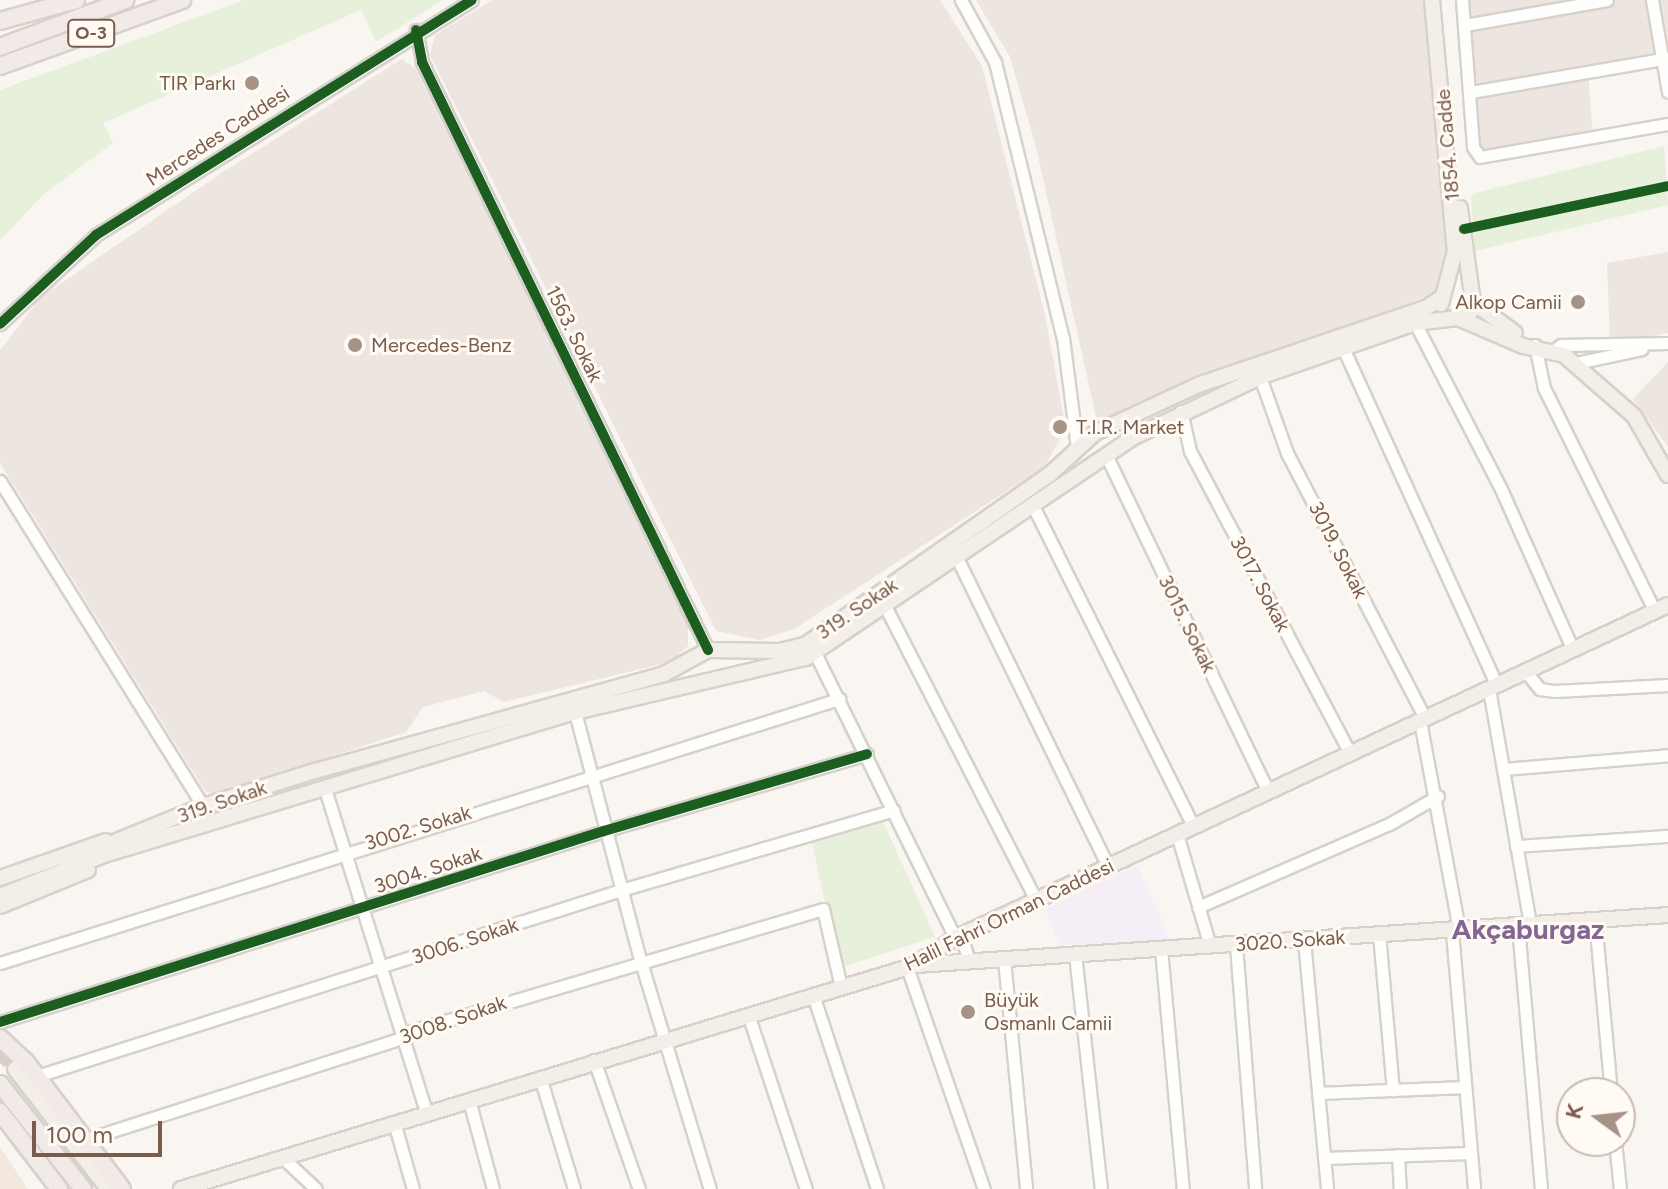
<!DOCTYPE html>
<html>
<head>
<meta charset="utf-8">
<style>
	body { margin:0 }
	#map { position:relative; width:1668px; height:1189px; overflow:hidden; background:#f9f5f0; font-family:Figtree,sans-serif }
	div>[style] { position:absolute }
	[style*='--x'] { left:calc(var(--x)*1px); top:calc(var(--y)*1px); width:calc(var(--w)*1px); rotate:calc(var(--a)*1deg) }
	.residential>* { inset:0; background:#f2e8de }
	.industrial>* { inset:0; background:#ede5e0 }
	.education>* { inset:0; background:#f6eef6 }
	.green>* { inset:0; background:#e7f0db }
	.major-tunnel>* { height:14px; margin-top:-7px; transform-origin:0; background:repeating-linear-gradient(90deg,#d9cfc7 0 14px,transparent 0 21px) }
	.roads { filter:drop-shadow(2px 0 #d7d1cb) drop-shadow(-2px 0 #d7d1cb) drop-shadow(0 2px #d7d1cb) drop-shadow(0 -2px #d7d1cb) }
	.minor>* { height:11px; margin:-5.5px; padding:0 5.5px; transform-origin:5.5px; border-radius:5.5px; background:#fefefd }
	.major>* { height:14px; margin:-7px; padding:0 7px; transform-origin:7px; border-radius:7px; background:#f3eee8 }
	.highway>* { height:16px; margin:-8px; padding:0 8px; transform-origin:8px; border-radius:8px; background:#f2eae7 }
	.cycleway>* { height:10px; margin:-5px; padding:0 5px; transform-origin:5px; border-radius:5px; background:#1b5e20 }
	.dots>* { width:22px; height:22px; translate:-50% -50%; box-sizing:border-box; border:4px solid #fffaf3; border-radius:50% }
	span { translate:-50% -50%; white-space:nowrap; text-align:center; line-height:1.15; -webkit-text-stroke:6px #fffaf3; paint-order:stroke }
	.shield-label span { padding:2px 6px; background:#fffaf3; border:2px solid; border-radius:6px; -webkit-text-stroke-width:0 }
	.shield-label { font-size:18px; color:#7a5c4d; font-weight:700 }
	.poi-label { font-size:20px; color:#7a5c4d }
	.right { translate:-100% -50%; text-align:right }
	.left { translate:0 -50%; text-align:left }
	.street-label { font-size:20px; color:#7a5c4d }
	.district-label { font-size:28px; color:#846695; font-weight:700 }
	.north { position:absolute; left:1556px; top:1077px; width:80px; height:80px; box-sizing:border-box; background:#fffaf3; border:2px solid #cabbb1; border-radius:50%; rotate:285deg; font-size:22px; font-weight:700; line-height:32px; text-align:center; color:#7a5c4d }
	.north::after { content:''; display:block; margin:auto; width:28px; height:36px; background:#a69286; clip-path:polygon(50% 0,100% 100%,50% 72%,0 100%) }
	.scale { position:absolute; left:32px; top:1121px; width:130px; height:36px; box-sizing:border-box; border:4px solid #7a5c4d; border-top:0; padding-left:10px; font-size:24px; line-height:28px; white-space:nowrap; color:#7a5c4d; -webkit-text-stroke:6px #fffaf3; paint-order:stroke }
</style>
</head>
<body>
<div id="map">
	<div class="residential">
		<i style="clip-path:polygon(0 1147px,28px 1189px,0 1189px)"></i>
	</div>
	<div class="industrial">
		<i style="clip-path:polygon(492px 0,940px 0,982px 66px,1045px 315px,1066px 429px,1044px 467px,794px 629px,760px 640px,716px 631px,430px 55px,435px 35px)"></i>
		<i style="clip-path:polygon(976px 0,1429px 0,1450px 255px,1440px 285px,1430px 295px,1102px 419px,1096px 417px,1035px 143px,1010px 57px)"></i>
		<i style="clip-path:polygon(1462px 0,1668px 0,1668px 58px,1588px 72px,1593px 136px,1480px 157px)"></i>
		<i style="clip-path:polygon(402px 59px,416px 69px,688px 619px,688px 646px,670px 662px,504px 702px,484px 691px,423px 707px,406px 732px,214px 795px,205px 791px,0 463px,0 350px,41px 297px,223px 172px)"></i>
		<i style="clip-path:polygon(1668px 252px,1668px 333px,1610px 345px,1607px 263px)"></i>
		<i style="clip-path:polygon(1668px 362px,1668px 447px,1633px 399px)"></i>
	</div>
	<div class="education">
		<i style="clip-path:polygon(1137px 866px,1171px 941px,1059px 945px,1045px 908px)"></i>
	</div>
	<div class="green">
		<i style="clip-path:polygon(244px 0,443px 0,376px 42px,361px 10px,103px 123px,113px 143px,43px 195px,0 240px,0 90px)"></i>
		<i style="clip-path:polygon(1664px 146px,1668px 205px,1475px 251px,1471px 197px,1475px 193px)"></i>
		<i style="clip-path:polygon(877px 820px,883px 821px,935px 937px,839px 968px,812px 842px)"></i>
	</div>
	<div class="major-tunnel">
		<i style="--x:0;--y:1052;--w:23;--a:49"></i>
	</div>
	<div class="roads">
		<div class="minor">
			<i style="--x:961;--y:0;--w:71;--a:61.3"></i>
			<i style="--x:995;--y:62;--w:284;--a:76.2"></i>
			<i style="--x:1063;--y:338;--w:110;--a:82.7"></i>
			<i style="--x:1462;--y:0;--w:147;--a:85.7"></i>
			<i style="--x:1473;--y:147;--w:12;--a:55"></i>
			<i style="--x:1480;--y:157;--w:191;--a:-10"></i>
			<i style="--x:1652;--y:0;--w:93;--a:80.1"></i>
			<i style="--x:1465;--y:25;--w:144;--a:-10"></i>
			<i style="--x:416;--y:30;--w:33;--a:79"></i>
			<i style="--x:422;--y:62;--w:654;--a:64.06"></i>
			<i style="--x:1471;--y:92;--w:200;--a:-9.8"></i>
			<i style="--x:1415;--y:323;--w:187;--a:62.6"></i>
			<i style="--x:1501;--y:489;--w:176;--a:65.9"></i>
			<i style="--x:0;--y:324;--w:131;--a:-42.8"></i>
			<i style="--x:96;--y:235;--w:443;--a:-32"></i>
			<i style="--x:1535;--y:345;--w:44;--a:78.2"></i>
			<i style="--x:1544;--y:388;--w:250;--a:63.6"></i>
			<i style="--x:1344;--y:350;--w:368;--a:65.5"></i>
			<i style="--x:1554;--y:350;--w:9;--a:-36"></i>
			<i style="--x:1561;--y:345;--w:107;--a:-1.1"></i>
			<i style="--x:1576;--y:363;--w:67;--a:-12"></i>
			<i style="--x:1260;--y:377;--w:81;--a:70.4"></i>
			<i style="--x:1287;--y:453;--w:299;--a:62.5"></i>
			<i style="--x:1181;--y:411;--w:41;--a:77.3"></i>
			<i style="--x:1190;--y:451;--w:342;--a:62.1"></i>
			<i style="--x:1107;--y:457;--w:372;--a:64.3"></i>
			<i style="--x:0;--y:481;--w:383;--a:58"></i>
			<i style="--x:1033;--y:506;--w:358;--a:63.4"></i>
			<i style="--x:957;--y:558;--w:343;--a:63.9"></i>
			<i style="--x:886;--y:608;--w:331;--a:62.8"></i>
			<i style="--x:815;--y:653;--w:318;--a:63.8"></i>
			<i style="--x:1526;--y:672;--w:22;--a:51"></i>
			<i style="--x:1540;--y:689;--w:15;--a:8"></i>
			<i style="--x:1555;--y:691;--w:113;--a:-3"></i>
			<i style="--x:1489;--y:689;--w:240;--a:80.1"></i>
			<i style="--x:575;--y:712;--w:255;--a:75.3"></i>
			<i style="--x:640;--y:959;--w:240;--a:73.1"></i>
			<i style="--x:1420;--y:721;--w:213;--a:79.4"></i>
			<i style="--x:1503;--y:769;--w:166;--a:-4.8"></i>
			<i style="--x:325;--y:789;--w:338;--a:72.6"></i>
			<i style="--x:1177;--y:834;--w:117;--a:73.6"></i>
			<i style="--x:1516;--y:846;--w:152;--a:-3.8"></i>
			<i style="--x:1198;--y:907;--w:210;--a:-23.5"></i>
			<i style="--x:1391;--y:823;--w:54;--a:-29.9"></i>
			<i style="--x:1595;--y:920;--w:174;--a:84.7"></i>
			<i style="--x:1518;--y:926;--w:264;--a:85"></i>
			<i style="--x:1452;--y:931;--w:259;--a:85.1"></i>
			<i style="--x:1379;--y:934;--w:157;--a:84.9"></i>
			<i style="--x:961;--y:935;--w:28;--a:73"></i>
			<i style="--x:1304;--y:940;--w:250;--a:84.7"></i>
			<i style="--x:1236;--y:945;--w:245;--a:85.5"></i>
			<i style="--x:1161;--y:949;--w:241;--a:84.8"></i>
			<i style="--x:1075;--y:954;--w:236;--a:83.7"></i>
			<i style="--x:1004;--y:959;--w:231;--a:84.5"></i>
			<i style="--x:0;--y:963;--w:880;--a:-17.47"></i>
			<i style="--x:907;--y:967;--w:235;--a:70.9"></i>
			<i style="--x:813;--y:995;--w:204;--a:71.7"></i>
			<i style="--x:748;--y:1014;--w:184;--a:71.7"></i>
			<i style="--x:0;--y:1022;--w:633;--a:-17.55"></i>
			<i style="--x:604;--y:831;--w:274;--a:-16.3"></i>
			<i style="--x:594;--y:1060;--w:137;--a:70.8"></i>
			<i style="--x:37;--y:1076;--w:613;--a:-17.67"></i>
			<i style="--x:621;--y:890;--w:284;--a:-16.3"></i>
			<i style="--x:540;--y:1077;--w:117;--a:73.1"></i>
			<i style="--x:1318;--y:1093;--w:147;--a:-2.3"></i>
			<i style="--x:469;--y:1100;--w:92;--a:74.9"></i>
			<i style="--x:394;--y:1122;--w:70;--a:74.2"></i>
			<i style="--x:84;--y:1140;--w:334;--a:-17.8"></i>
			<i style="--x:402;--y:1038;--w:8;--a:-45"></i>
			<i style="--x:408;--y:1032;--w:433;--a:-16.5"></i>
			<i style="--x:823;--y:909;--w:80;--a:77"></i>
			<i style="--x:1615;--y:1141;--w:48;--a:84.1"></i>
			<i style="--x:1398;--y:1155;--w:34;--a:87"></i>
			<i style="--x:283;--y:1158;--w:45;--a:43.2"></i>
			<i style="--x:1324;--y:1158;--w:146;--a:-2"></i>
		</div>
		<div class="major">
			<i style="--x:1432;--y:0;--w:252;--a:84.8"></i>
			<i style="--x:1455;--y:251;--w:55;--a:104.8"></i>
			<i style="--x:1473;--y:302;--w:52;--a:36.4"></i>
			<i style="--x:1458;--y:318;--w:15;--a:-28"></i>
			<i style="--x:1471;--y:311;--w:9;--a:-77"></i>
			<i style="--x:1473;--y:302;--w:95;--a:-97.9"></i>
			<i style="--x:97;--y:849;--w:114;--a:-22.1"></i>
			<i style="--x:203;--y:806;--w:117;--a:-17.4"></i>
			<i style="--x:315;--y:771;--w:362;--a:-15.5"></i>
			<i style="--x:664;--y:674;--w:50;--a:-28.6"></i>
			<i style="--x:708;--y:650;--w:71;--a:0.8"></i>
			<i style="--x:779;--y:651;--w:27;--a:-13"></i>
			<i style="--x:805;--y:645;--w:297;--a:-34.9"></i>
			<i style="--x:1049;--y:475;--w:62;--a:-42.4"></i>
			<i style="--x:1095;--y:433;--w:114;--a:-25"></i>
			<i style="--x:1198;--y:385;--w:241;--a:-18.7"></i>
			<i style="--x:1426;--y:308;--w:18;--a:-34"></i>
			<i style="--x:0;--y:878;--w:112;--a:-19.2"></i>
			<i style="--x:0;--y:896;--w:112;--a:-21.5"></i>
			<i style="--x:104;--y:855;--w:492;--a:-16.9"></i>
			<i style="--x:575;--y:712;--w:237;--a:-13.2"></i>
			<i style="--x:806;--y:658;--w:393;--a:-34"></i>
			<i style="--x:1132;--y:438;--w:142;--a:-25.5"></i>
			<i style="--x:1260;--y:377;--w:164;--a:-19.2"></i>
			<i style="--x:1415;--y:323;--w:43;--a:-6.6"></i>
			<i style="--x:1458;--y:318;--w:71;--a:23.3"></i>
			<i style="--x:1523;--y:346;--w:42;--a:12.4"></i>
			<i style="--x:1564;--y:355;--w:93;--a:41.1"></i>
			<i style="--x:1634;--y:416;--w:68;--a:60"></i>
			<i style="--x:0;--y:906;--w:95;--a:-22.2"></i>
			<i style="--x:916;--y:965;--w:754;--a:-3.8"></i>
			<i style="--x:15;--y:1069;--w:152;--a:52.2"></i>
			<i style="--x:181;--y:1189;--w:764;--a:-16.96"></i>
			<i style="--x:912;--y:966;--w:51;--a:-33.1"></i>
			<i style="--x:955;--y:938;--w:787;--a:-25.03"></i>
		</div>
		<div class="highway">
			<i style="--x:0;--y:21;--w:79;--a:-15.4"></i>
			<i style="--x:0;--y:47;--w:134;--a:-20.5"></i>
			<i style="--x:0;--y:66;--w:194;--a:-19.9"></i>
			<i style="--x:0;--y:1038;--w:35;--a:43"></i>
			<i style="--x:26;--y:1062;--w:159;--a:52.9"></i>
			<i style="--x:0;--y:1084;--w:134;--a:51.7"></i>
			<i style="--x:0;--y:1112;--w:97;--a:52.5"></i>
		</div>
	</div>
	<div class="cycleway">
		<i style="--x:416;--y:30;--w:33;--a:79"></i>
		<i style="--x:422;--y:62;--w:654;--a:64.06"></i>
		<i style="--x:1464;--y:229;--w:208;--a:-11.9"></i>
		<i style="--x:0;--y:324;--w:131;--a:-42.8"></i>
		<i style="--x:96;--y:235;--w:443;--a:-32"></i>
		<i style="--x:0;--y:1022;--w:633;--a:-17.55"></i>
		<i style="--x:604;--y:831;--w:274;--a:-16.3"></i>
	</div>
	<div class="dots">
		<i style="left:252px;top:83px;background:#a69286"></i>
		<i style="left:1578px;top:302px;background:#a69286"></i>
		<i style="left:355px;top:345px;background:#a69286"></i>
		<i style="left:1060px;top:427px;background:#a69286"></i>
		<i style="left:968px;top:1012px;background:#a69286"></i>
	</div>
	<div class="shield-label">
		<span style="left:91px;top:33px">O-3</span>
	</div>
	<div class="poi-label">
		<span class="right" style="left:236px;top:83px">TIR Parkı</span>
		<span class="right" style="left:1562px;top:302px">Alkop Camii</span>
		<span class="left" style="left:371px;top:345px">Mercedes-Benz</span>
		<span class="left" style="left:1076px;top:427px">T.I.R. Market</span>
		<span class="left" style="left:984px;top:1012px">Büyük<br>Osmanlı Camii</span>
	</div>
	<div class="street-label">
		<span style="left:218px;top:136px;rotate:-33deg">Mercedes Caddesi</span>
		<span style="left:1448px;top:145px;rotate:-95deg">1854. Cadde</span>
		<span style="left:574px;top:334px;rotate:64deg">1563. Sokak</span>
		<span style="left:1338px;top:550px;rotate:63deg">3019. Sokak</span>
		<span style="left:1260px;top:584px;rotate:62deg">3017. Sokak</span>
		<span style="left:857px;top:609px;rotate:-34deg">319. Sokak</span>
		<span style="left:1187px;top:624px;rotate:64deg">3015. Sokak</span>
		<span style="left:222px;top:802px;rotate:-19deg">319. Sokak</span>
		<span style="left:418px;top:828px;rotate:-17deg">3002. Sokak</span>
		<span style="left:428px;top:870px;rotate:-18deg">3004. Sokak</span>
		<span style="left:1009px;top:915px;rotate:-26deg">Halil Fahri Orman Caddesi</span>
		<span style="left:465px;top:941px;rotate:-18deg">3006. Sokak</span>
		<span style="left:1290px;top:941px;rotate:-4deg">3020. Sokak</span>
		<span style="left:453px;top:1020px;rotate:-19deg">3008. Sokak</span>
	</div>
	<div class="district-label">
		<span style="left:1528px;top:929px">Akçaburgaz</span>
	</div>
	<div class="north">K</div>
	<div class="scale">100 m</div>
</div>
</body>
</html>
